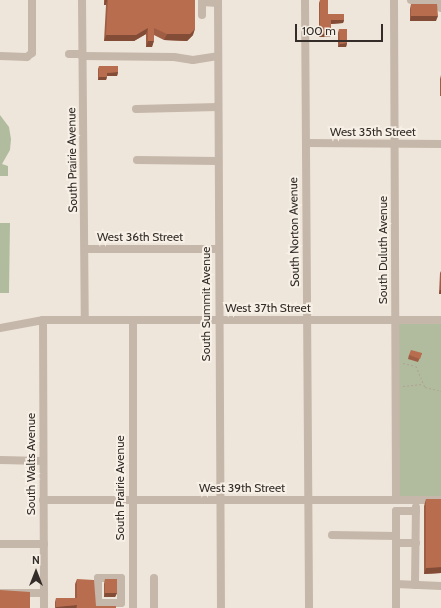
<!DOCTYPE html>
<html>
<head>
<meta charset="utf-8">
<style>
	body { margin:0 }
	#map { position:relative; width:441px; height:608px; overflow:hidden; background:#efe6db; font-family:Cabin,sans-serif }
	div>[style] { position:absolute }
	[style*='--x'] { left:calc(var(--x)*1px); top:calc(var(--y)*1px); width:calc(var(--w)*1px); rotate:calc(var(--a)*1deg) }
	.green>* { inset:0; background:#b0bc9d }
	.path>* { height:1px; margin-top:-0.5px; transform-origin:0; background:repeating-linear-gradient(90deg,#b1a193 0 2px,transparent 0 4px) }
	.minor>* { height:8px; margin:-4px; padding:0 4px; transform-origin:4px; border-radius:4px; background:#c5b7a9 }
	.wall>* { inset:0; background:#9f5e44 }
	.shaded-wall>* { inset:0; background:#824c37 }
	.building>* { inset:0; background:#b96d4f }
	span { translate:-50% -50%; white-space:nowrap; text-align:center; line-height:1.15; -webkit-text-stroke:4px #f7f0e7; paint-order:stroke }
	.street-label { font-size:12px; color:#332c28 }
	.north { position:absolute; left:16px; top:552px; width:40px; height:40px; -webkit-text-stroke:3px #f7f0e7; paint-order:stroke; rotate:0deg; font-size:11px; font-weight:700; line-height:16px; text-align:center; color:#332c28 }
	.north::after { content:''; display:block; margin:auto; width:14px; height:18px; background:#332c28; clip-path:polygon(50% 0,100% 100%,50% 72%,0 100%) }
	.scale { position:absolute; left:295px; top:24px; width:88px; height:18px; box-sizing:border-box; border:2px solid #332c28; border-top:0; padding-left:5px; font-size:12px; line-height:14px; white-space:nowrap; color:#332c28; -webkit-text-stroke:3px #f7f0e7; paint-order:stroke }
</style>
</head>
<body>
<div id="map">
	<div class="green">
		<i style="clip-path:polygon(0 115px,9px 127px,11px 139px,10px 150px,2px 164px,8px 166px,8px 176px,0 176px)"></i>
		<i style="clip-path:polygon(0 223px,10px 223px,9px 293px,0 293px)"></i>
		<i style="clip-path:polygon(395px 320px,441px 320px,441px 500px,396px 500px)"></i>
	</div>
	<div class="path">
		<i style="--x:403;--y:363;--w:13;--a:13"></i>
		<i style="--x:416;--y:366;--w:23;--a:67"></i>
		<i style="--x:425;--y:387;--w:16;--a:14"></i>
		<i style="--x:403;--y:386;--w:19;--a:-6"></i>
	</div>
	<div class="minor">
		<i style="--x:82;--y:0;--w:320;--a:89.5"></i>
		<i style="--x:218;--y:0;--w:608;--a:89.72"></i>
		<i style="--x:305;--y:0;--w:608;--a:89.62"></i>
		<i style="--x:394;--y:0;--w:500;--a:89.77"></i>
		<i style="--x:411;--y:0;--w:23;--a:5"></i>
		<i style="--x:441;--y:0;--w:8;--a:90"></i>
		<i style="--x:202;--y:2;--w:16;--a:4"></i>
		<i style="--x:202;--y:15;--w:15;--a:-90"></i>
		<i style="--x:69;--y:54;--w:13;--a:0"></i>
		<i style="--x:0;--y:56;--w:27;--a:2"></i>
		<i style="--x:27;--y:57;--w:6;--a:-39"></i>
		<i style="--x:32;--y:53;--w:53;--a:-90"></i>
		<i style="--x:82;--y:56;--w:92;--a:0.6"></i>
		<i style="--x:174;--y:57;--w:19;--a:9"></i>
		<i style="--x:193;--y:60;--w:25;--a:-9"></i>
		<i style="--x:136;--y:109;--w:82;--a:-1.4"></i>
		<i style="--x:306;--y:143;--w:135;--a:0.4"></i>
		<i style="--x:137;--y:160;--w:81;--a:0.7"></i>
		<i style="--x:85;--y:249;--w:133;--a:0"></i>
		<i style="--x:43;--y:320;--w:288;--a:89.8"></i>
		<i style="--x:0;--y:328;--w:44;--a:-10.5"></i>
		<i style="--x:43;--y:320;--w:398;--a:0"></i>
		<i style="--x:0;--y:460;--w:43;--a:1.3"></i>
		<i style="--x:43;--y:500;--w:398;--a:0"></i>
		<i style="--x:332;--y:535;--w:64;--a:0.9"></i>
		<i style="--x:396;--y:543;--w:20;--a:0"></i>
		<i style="--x:0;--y:544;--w:44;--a:0"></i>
		<i style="--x:98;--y:578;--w:23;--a:0"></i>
		<i style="--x:121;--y:578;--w:25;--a:90"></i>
		<i style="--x:121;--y:603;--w:23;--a:180"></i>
		<i style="--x:98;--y:603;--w:25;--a:-90"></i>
		<i style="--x:396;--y:584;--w:45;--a:2.5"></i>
		<i style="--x:415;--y:585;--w:78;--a:-89.3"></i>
		<i style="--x:0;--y:593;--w:44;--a:0"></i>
		<i style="--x:133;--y:608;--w:287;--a:-90"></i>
		<i style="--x:154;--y:608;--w:30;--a:-90"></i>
		<i style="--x:396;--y:608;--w:97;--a:-90"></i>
		<i style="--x:396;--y:511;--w:20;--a:0"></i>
	</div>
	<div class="wall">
		<i style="clip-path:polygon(104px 0,195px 0,193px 35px,187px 41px,164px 40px,154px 35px,152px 47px,146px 47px,146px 34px,134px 41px,104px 41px,106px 5px,104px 5px)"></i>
		<i style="clip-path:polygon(320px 0,328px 14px,344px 20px,343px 23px,331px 24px,331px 34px,330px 37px,319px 37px,319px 3px)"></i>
		<i style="clip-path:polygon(411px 4px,436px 21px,410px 21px,410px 9px)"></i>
		<i style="clip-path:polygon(339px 29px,347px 43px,346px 47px,338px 47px,338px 33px)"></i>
		<i style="clip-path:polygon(99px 66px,118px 72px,117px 76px,107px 76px,106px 80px,98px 80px,98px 69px)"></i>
		<i style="clip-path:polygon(441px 75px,441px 96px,440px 96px,440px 79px)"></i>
		<i style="clip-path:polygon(441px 271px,441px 294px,439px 294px,440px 273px)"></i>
		<i style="clip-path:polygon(422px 353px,418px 362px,408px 359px,409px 355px)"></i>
		<i style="clip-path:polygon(426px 499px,441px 573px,424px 574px,424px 506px)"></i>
		<i style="clip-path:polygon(77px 579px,96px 606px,116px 608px,55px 608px,55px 602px,56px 598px,75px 598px,75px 584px)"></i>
		<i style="clip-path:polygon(105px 579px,117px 593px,115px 597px,104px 597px,104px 584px)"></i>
	</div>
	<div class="shaded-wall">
		<i style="clip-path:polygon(105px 0,107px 0,106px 5px,104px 5px)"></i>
		<i style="clip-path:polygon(411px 16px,438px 16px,436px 21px,410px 21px)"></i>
		<i style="clip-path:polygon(331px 20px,344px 20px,343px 23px,330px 24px)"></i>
		<i style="clip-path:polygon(148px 28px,146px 34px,134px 41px,104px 41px,106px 35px)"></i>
		<i style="clip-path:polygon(195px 29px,193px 35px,187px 41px,164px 40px,167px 34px)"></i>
		<i style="clip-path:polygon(320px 34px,331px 34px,330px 37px,319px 37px)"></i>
		<i style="clip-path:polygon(148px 41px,154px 41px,152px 47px,146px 47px)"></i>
		<i style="clip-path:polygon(347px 43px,346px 47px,338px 47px,340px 44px)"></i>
		<i style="clip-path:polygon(118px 72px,117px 76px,106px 76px,107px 73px)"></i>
		<i style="clip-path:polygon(99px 77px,107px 77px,106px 80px,98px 80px)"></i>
		<i style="clip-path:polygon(440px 290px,441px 290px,441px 294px,439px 294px)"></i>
		<i style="clip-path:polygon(441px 567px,441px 573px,424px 574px,426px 568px)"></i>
		<i style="clip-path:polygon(105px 593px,117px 593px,115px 597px,104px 597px)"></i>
		<i style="clip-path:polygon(77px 605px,76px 608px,56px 608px,56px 607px)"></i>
	</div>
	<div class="building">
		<i style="clip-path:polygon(108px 0,195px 0,195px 29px,190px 34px,167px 34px,154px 28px,154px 41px,148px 41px,148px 28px,136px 35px,106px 35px)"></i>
		<i style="clip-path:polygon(320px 0,328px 0,328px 14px,344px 14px,344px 20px,331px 20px,331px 34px,320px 34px)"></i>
		<i style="clip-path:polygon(411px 4px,437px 4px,438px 16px,411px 16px)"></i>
		<i style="clip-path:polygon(339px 29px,347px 29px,347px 43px,340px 44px)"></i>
		<i style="clip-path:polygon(99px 66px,118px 66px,118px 72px,107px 73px,107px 77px,99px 77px)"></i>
		<i style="clip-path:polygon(411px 350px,422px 353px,420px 359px,409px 355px)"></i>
		<i style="clip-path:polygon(426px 499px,441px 499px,441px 567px,426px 568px)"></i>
		<i style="clip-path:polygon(77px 579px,94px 580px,96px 606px,116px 606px,116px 608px,77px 608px,77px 605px,56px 607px,56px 598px,77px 598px)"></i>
		<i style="clip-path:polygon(105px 579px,117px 579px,117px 593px,105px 593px)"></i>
		<i style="clip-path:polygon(0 590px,30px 592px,30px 608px,0 608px)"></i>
	</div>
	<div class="street-label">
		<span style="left:373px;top:132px">West 35th Street</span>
		<span style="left:72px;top:160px;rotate:-91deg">South Prairie Avenue</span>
		<span style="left:294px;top:232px;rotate:-91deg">South Norton Avenue</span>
		<span style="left:140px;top:237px">West 36th Street</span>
		<span style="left:383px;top:250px;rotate:-90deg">South Duluth Avenue</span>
		<span style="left:206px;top:304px;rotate:-90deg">South Summit Avenue</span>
		<span style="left:268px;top:308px">West 37th Street</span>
		<span style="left:31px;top:464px;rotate:-90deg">South Walts Avenue</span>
		<span style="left:120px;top:488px;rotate:-90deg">South Prairie Avenue</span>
		<span style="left:242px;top:488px">West 39th Street</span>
	</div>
	<div class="north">N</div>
	<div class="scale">100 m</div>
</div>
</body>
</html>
